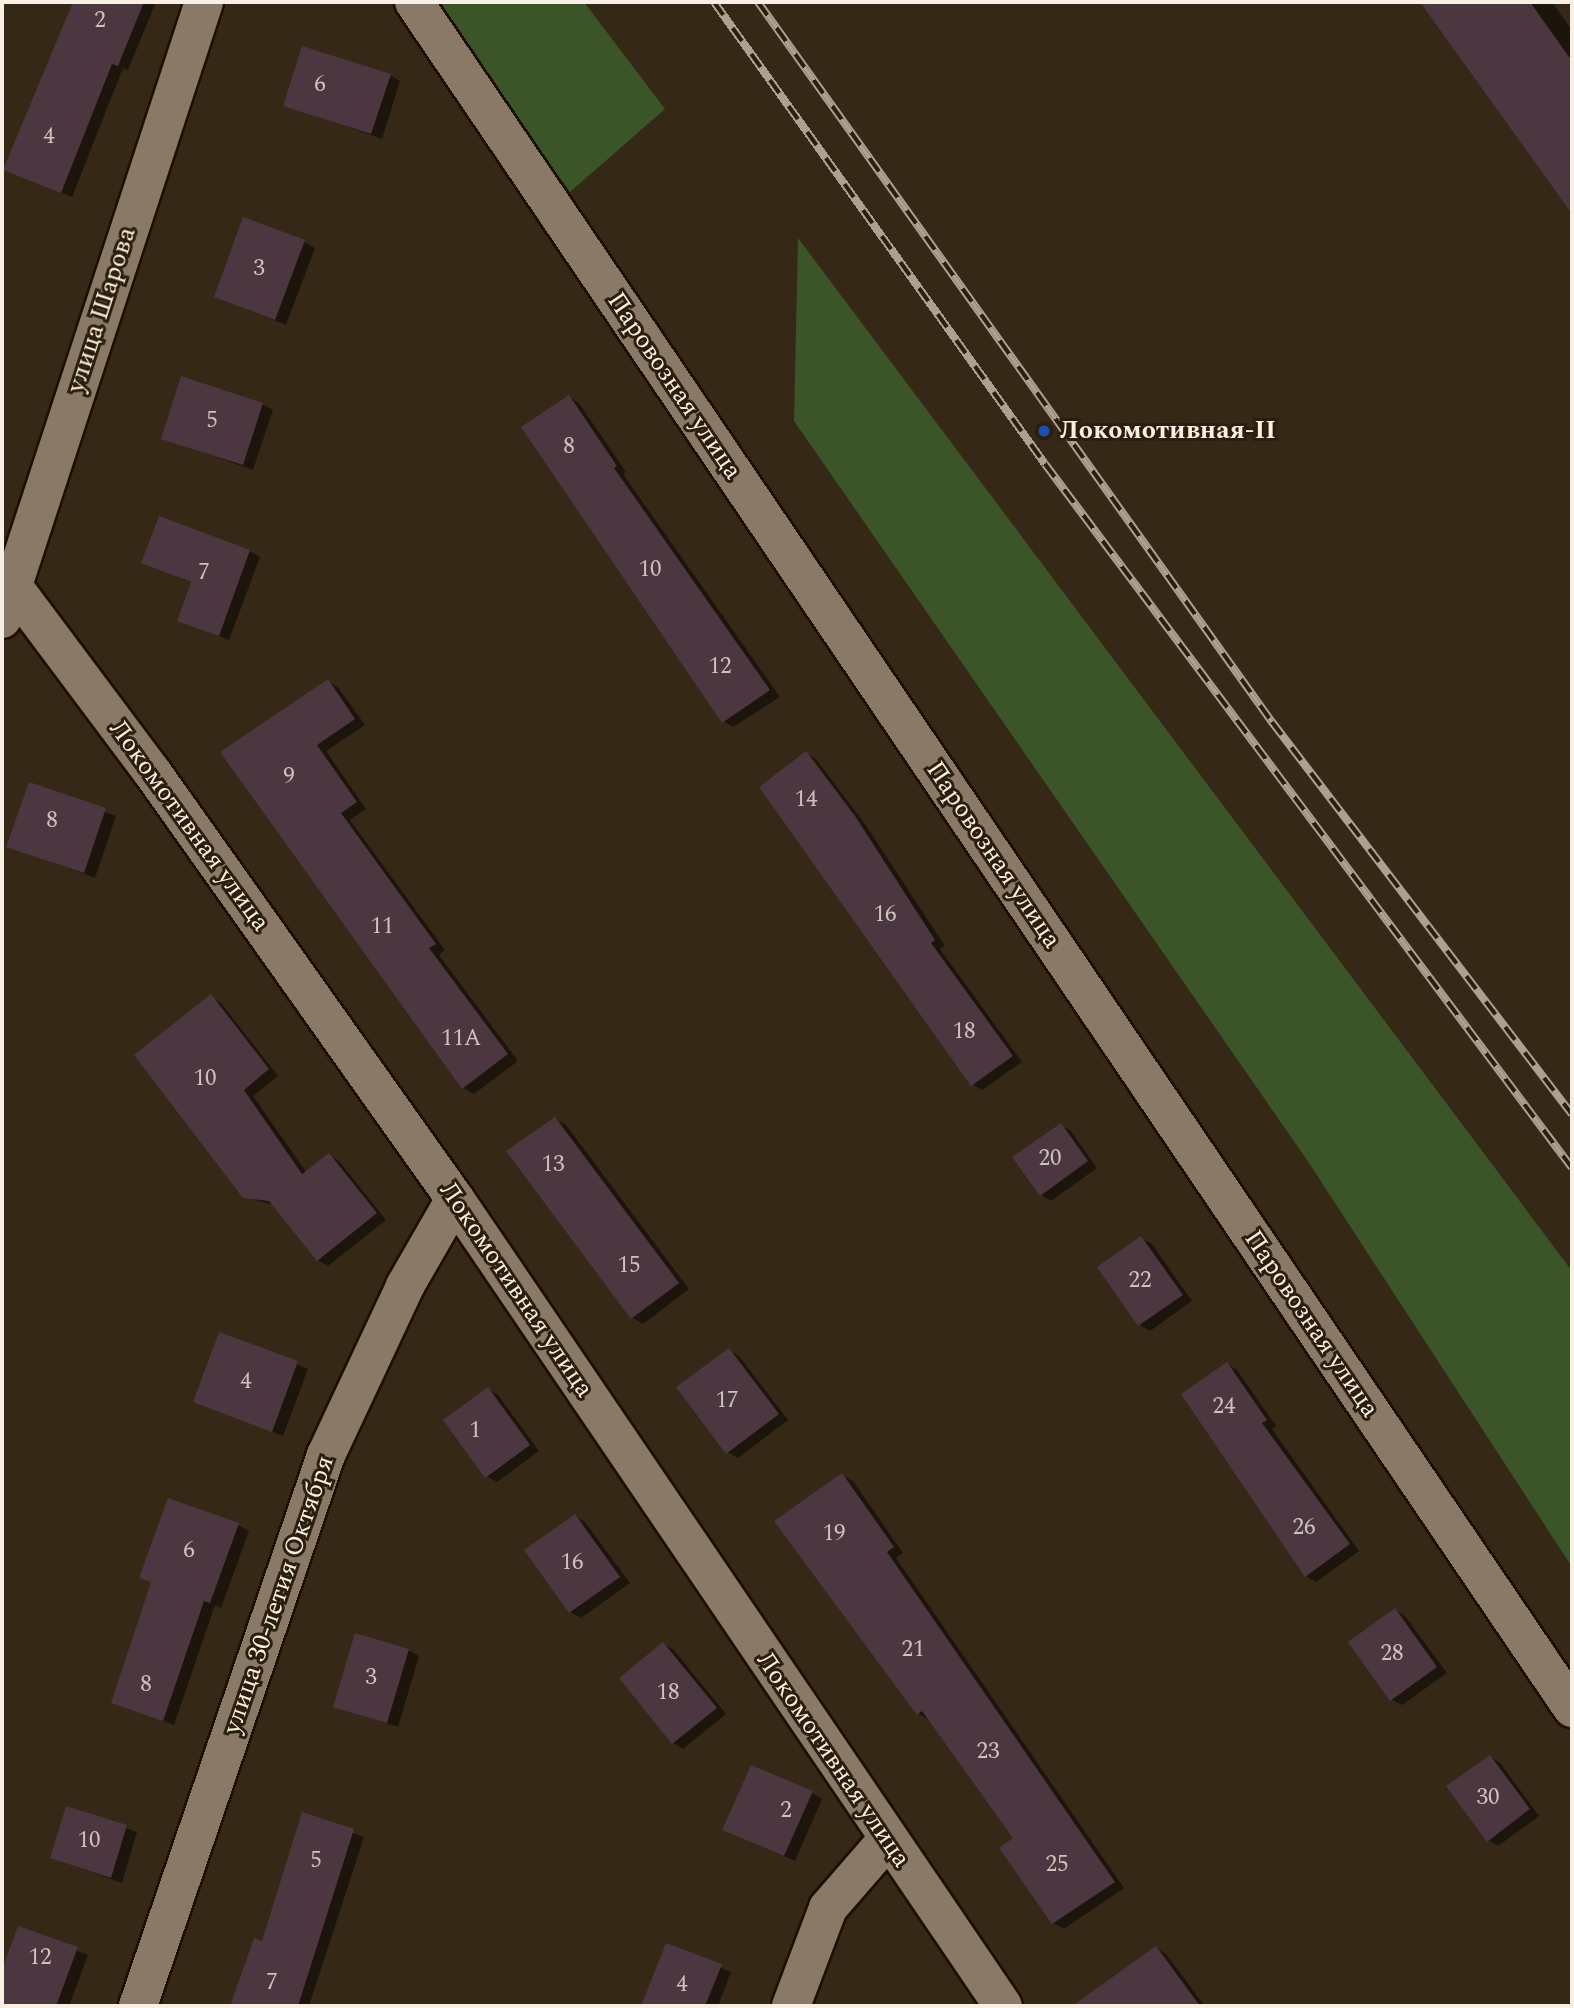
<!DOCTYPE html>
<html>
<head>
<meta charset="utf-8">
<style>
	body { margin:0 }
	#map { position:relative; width:1574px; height:2008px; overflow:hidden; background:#362817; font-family:Spectral,serif }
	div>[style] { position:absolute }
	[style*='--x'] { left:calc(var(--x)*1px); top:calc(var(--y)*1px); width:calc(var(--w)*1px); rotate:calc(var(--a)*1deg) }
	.green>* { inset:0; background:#3b5428 }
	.shadow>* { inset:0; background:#0007 }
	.building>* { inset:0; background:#4c3640 }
	.roads { filter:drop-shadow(2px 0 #1d1002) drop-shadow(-2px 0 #1d1002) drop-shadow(0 2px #1d1002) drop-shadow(0 -2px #1d1002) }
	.street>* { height:38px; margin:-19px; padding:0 19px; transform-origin:19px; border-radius:19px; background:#8a7966 }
	.rail>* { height:8px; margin-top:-4px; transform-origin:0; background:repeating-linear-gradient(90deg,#2c1e0d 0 16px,#aba092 0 32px); box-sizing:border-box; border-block:2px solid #aba092 }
	.dots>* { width:19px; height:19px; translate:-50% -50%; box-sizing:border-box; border:4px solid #2c1e0d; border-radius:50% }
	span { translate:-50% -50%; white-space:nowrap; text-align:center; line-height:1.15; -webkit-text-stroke:6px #2c1e0d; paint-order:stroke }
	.number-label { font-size:23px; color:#cec2bc }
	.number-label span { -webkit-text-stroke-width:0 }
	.street-label { font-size:26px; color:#f9f0e5 }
	.poi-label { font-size:26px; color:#f9f0e5; font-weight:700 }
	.left { translate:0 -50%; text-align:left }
	.frame { position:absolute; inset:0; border:4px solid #f9f0e5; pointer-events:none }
</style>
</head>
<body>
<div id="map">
	<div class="green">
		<i style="clip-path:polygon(432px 2px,584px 2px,665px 109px,570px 192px)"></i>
		<i style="clip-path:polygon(798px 238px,1572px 1271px,1572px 1567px,1307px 1160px,794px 421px)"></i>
	</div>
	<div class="shadow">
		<i style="clip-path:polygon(74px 2px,156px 2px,128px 70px,123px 68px,72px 197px,5px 169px)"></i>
		<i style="clip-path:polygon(1422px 2px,1552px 2px,1572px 30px,1572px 211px)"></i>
		<i style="clip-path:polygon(390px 75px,400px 81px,382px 139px,285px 105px)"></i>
		<i style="clip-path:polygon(304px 242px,315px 248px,286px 325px,216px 297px)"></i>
		<i style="clip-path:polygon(569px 397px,579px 403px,626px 472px,623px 474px,780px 697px,733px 727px,723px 721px)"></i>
		<i style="clip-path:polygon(262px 404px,273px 410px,253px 470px,163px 438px)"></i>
		<i style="clip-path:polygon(250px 551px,260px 557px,229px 640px,179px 620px,192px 583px,144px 563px)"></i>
		<i style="clip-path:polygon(328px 681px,338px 687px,365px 725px,326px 751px,366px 809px,350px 820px,445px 950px,439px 955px,518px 1061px,474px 1094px,463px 1088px,223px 753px)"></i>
		<i style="clip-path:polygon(806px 753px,816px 759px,865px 824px,945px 946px,940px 949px,1022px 1062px,982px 1090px,972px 1084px)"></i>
		<i style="clip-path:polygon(30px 784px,116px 816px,95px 878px,9px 846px)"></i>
		<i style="clip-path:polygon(211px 997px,221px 1003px,278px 1076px,253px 1096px,307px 1173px,329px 1155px,339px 1161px,386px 1220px,328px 1266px,318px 1260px,274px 1205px,244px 1197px)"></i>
		<i style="clip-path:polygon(555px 1119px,566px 1125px,689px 1289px,643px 1324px,633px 1318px)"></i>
		<i style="clip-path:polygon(1061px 1125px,1071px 1131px,1097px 1168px,1051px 1201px,1041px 1195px)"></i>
		<i style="clip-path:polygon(1141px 1238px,1152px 1244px,1192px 1301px,1150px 1331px,1140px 1325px,1099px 1267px)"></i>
		<i style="clip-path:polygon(220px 1334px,308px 1369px,283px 1436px,195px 1401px)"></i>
		<i style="clip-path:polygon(729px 1350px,739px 1356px,788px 1420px,738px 1458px,727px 1452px)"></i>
		<i style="clip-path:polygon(1227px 1364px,1237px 1370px,1276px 1426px,1272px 1429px,1359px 1551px,1316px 1582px,1306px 1576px)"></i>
		<i style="clip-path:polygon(488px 1389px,498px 1395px,539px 1451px,497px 1482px,486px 1476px)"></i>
		<i style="clip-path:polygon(842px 1475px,853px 1481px,903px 1553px,896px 1558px,1124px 1888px,1064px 1929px,1053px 1923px,1015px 1839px,929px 1720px,918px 1714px)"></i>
		<i style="clip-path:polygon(575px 1516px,585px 1522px,630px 1583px,581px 1618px,570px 1612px)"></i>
		<i style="clip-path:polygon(238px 1525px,249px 1531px,221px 1608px,215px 1605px,174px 1725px,113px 1702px,153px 1583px,142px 1577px)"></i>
		<i style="clip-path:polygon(1395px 1610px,1405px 1616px,1447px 1673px,1402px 1705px,1391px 1699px)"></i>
		<i style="clip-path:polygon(663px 1644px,674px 1650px,726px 1714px,683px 1749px,673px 1743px)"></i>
		<i style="clip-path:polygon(408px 1650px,419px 1656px,398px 1727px,335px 1706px)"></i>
		<i style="clip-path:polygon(1490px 1757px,1500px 1763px,1539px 1816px,1498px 1846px,1488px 1840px)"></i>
		<i style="clip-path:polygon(812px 1793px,822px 1799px,795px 1861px,735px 1835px)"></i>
		<i style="clip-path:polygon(67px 1808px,137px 1832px,122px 1883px,52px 1858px)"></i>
		<i style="clip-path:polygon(304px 1815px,364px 1837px,309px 2006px,232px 2006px,255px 1941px,263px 1943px)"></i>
		<i style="clip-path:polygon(19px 1928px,88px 1955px,69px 2006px,2px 2006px,2px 1974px)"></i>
		<i style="clip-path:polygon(667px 1945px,731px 1972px,718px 2006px,643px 2006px)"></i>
		<i style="clip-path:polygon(1156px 1948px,1166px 1954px,1205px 2006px,1107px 2006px,1096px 1991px)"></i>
	</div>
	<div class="building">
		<i style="clip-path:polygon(73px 2px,144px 2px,118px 66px,112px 64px,61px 193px,3px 170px)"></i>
		<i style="clip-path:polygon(1420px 2px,1530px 2px,1572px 61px,1572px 214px)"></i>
		<i style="clip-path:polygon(302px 46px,391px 74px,371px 134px,283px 106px)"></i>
		<i style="clip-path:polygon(243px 217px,305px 240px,275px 320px,214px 297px)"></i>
		<i style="clip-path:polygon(181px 376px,263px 403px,243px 465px,161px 439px)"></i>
		<i style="clip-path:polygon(569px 395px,617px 466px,614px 468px,770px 690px,722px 723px,521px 427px)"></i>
		<i style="clip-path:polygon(159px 516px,250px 550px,219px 636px,177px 621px,191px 582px,141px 563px)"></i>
		<i style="clip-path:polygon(328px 679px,355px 719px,317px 745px,357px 802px,341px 813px,436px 944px,429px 948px,508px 1054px,462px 1089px,220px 752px)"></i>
		<i style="clip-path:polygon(806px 751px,855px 816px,935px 940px,931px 943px,1013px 1056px,971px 1086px,759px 787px)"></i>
		<i style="clip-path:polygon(29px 782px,106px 808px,84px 873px,6px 847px)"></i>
		<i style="clip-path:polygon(211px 994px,269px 1069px,244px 1090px,302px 1174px,329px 1153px,377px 1213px,317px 1261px,269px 1201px,243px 1198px,134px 1055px)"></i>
		<i style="clip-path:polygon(555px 1117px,679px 1283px,631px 1319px,506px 1151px)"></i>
		<i style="clip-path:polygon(1061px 1123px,1088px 1161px,1040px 1196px,1012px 1157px)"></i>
		<i style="clip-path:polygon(1141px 1236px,1183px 1295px,1138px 1326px,1097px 1267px)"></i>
		<i style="clip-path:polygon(219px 1332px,298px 1361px,272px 1432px,193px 1402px)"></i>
		<i style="clip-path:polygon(729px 1348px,779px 1414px,726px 1454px,676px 1387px)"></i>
		<i style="clip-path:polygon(1227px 1362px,1267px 1420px,1262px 1423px,1350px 1544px,1305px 1577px,1181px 1394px)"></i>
		<i style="clip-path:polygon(488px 1387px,530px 1445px,485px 1478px,443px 1420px)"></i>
		<i style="clip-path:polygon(842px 1473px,894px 1547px,887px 1552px,1115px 1882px,1052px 1924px,999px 1848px,1013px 1838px,922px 1711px,917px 1715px,774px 1521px)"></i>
		<i style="clip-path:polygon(168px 1498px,239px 1523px,210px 1603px,204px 1601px,163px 1721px,111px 1703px,151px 1582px,139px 1578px)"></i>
		<i style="clip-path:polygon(575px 1514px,620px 1577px,569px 1613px,524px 1550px)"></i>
		<i style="clip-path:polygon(1395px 1608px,1437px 1667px,1390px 1701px,1348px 1642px)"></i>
		<i style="clip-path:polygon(355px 1633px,409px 1649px,387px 1723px,333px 1707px)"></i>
		<i style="clip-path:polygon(663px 1642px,717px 1708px,672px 1744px,619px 1678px)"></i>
		<i style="clip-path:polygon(1490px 1755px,1530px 1809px,1487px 1842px,1446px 1786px)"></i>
		<i style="clip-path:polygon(751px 1765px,813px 1791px,784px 1856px,722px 1830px)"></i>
		<i style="clip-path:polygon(66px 1806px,127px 1825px,111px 1878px,50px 1858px)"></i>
		<i style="clip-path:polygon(302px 1812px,354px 1829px,298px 2006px,230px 2006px,254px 1938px,262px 1941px)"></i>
		<i style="clip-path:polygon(18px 1926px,78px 1947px,56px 2006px,2px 2006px,2px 1969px)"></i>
		<i style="clip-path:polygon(666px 1943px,722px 1964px,705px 2006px,641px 2006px)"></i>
		<i style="clip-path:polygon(1156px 1946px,1200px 2006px,1072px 2006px)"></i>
	</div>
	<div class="roads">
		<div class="street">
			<i style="--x:414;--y:2;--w:2062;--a:55.83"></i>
			<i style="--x:12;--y:585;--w:234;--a:53.2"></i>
			<i style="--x:152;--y:772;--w:524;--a:54.64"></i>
			<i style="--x:455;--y:1199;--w:975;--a:55.82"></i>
			<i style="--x:2;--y:619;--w:649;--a:-71.87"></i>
			<i style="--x:138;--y:2006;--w:582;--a:-71.16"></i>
			<i style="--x:326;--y:1455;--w:187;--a:-64.9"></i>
			<i style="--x:405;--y:1286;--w:100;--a:-60.1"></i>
			<i style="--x:791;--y:2006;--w:105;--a:-69.3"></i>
			<i style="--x:828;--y:1908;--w:90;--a:-49.1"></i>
		</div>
	</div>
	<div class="rail">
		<i style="--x:714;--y:2;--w:568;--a:54.38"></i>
		<i style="--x:1045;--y:464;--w:879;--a:53.18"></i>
		<i style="--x:758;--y:2;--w:885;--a:54.48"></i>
		<i style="--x:1272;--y:722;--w:494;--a:52.6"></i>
	</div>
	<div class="dots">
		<i style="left:1044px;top:431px;background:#1a4fb4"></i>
	</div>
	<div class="number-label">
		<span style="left:100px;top:21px">2</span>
		<span style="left:320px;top:85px">6</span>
		<span style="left:49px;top:137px">4</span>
		<span style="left:259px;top:269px">3</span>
		<span style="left:212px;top:421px">5</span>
		<span style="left:569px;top:447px">8</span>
		<span style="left:650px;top:570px">10</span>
		<span style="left:204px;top:573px">7</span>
		<span style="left:720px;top:667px">12</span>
		<span style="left:289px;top:777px">9</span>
		<span style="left:806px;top:800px">14</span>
		<span style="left:52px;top:821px">8</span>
		<span style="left:885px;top:915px">16</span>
		<span style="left:382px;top:927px">11</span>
		<span style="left:964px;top:1032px">18</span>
		<span style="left:461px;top:1039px">11А</span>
		<span style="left:205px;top:1079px">10</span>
		<span style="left:1050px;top:1159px">20</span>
		<span style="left:553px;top:1165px">13</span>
		<span style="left:629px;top:1266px">15</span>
		<span style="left:1140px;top:1281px">22</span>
		<span style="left:246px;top:1382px">4</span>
		<span style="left:727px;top:1401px">17</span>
		<span style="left:1224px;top:1407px">24</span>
		<span style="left:475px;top:1431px">1</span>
		<span style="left:1304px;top:1528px">26</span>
		<span style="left:834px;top:1534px">19</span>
		<span style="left:189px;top:1551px">6</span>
		<span style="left:572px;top:1563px">16</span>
		<span style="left:913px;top:1650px">21</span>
		<span style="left:1392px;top:1654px">28</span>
		<span style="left:371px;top:1678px">3</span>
		<span style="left:146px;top:1685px">8</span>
		<span style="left:668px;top:1693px">18</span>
		<span style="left:988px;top:1752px">23</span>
		<span style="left:1488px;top:1798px">30</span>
		<span style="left:786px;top:1811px">2</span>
		<span style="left:89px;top:1841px">10</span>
		<span style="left:316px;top:1861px">5</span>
		<span style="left:1057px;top:1865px">25</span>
		<span style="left:40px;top:1958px">12</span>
		<span style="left:272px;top:1983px">7</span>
		<span style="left:682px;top:1985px">4</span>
	</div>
	<div class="street-label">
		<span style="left:102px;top:310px;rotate:-72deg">улица Шарова</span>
		<span style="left:674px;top:386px;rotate:56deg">Паровозная улица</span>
		<span style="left:189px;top:826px;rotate:54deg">Локомотивная улица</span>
		<span style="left:993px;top:855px;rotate:56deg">Паровозная улица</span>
		<span style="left:516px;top:1290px;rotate:56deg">Локомотивная улица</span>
		<span style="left:1311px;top:1324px;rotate:56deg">Паровозная улица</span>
		<span style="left:279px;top:1595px;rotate:-71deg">улица 30-летия Октября</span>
		<span style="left:833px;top:1760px;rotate:56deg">Локомотивная улица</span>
	</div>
	<div class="poi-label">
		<span class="left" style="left:1060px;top:431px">Локомотивная-II</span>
	</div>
	<div class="frame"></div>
</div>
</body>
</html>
